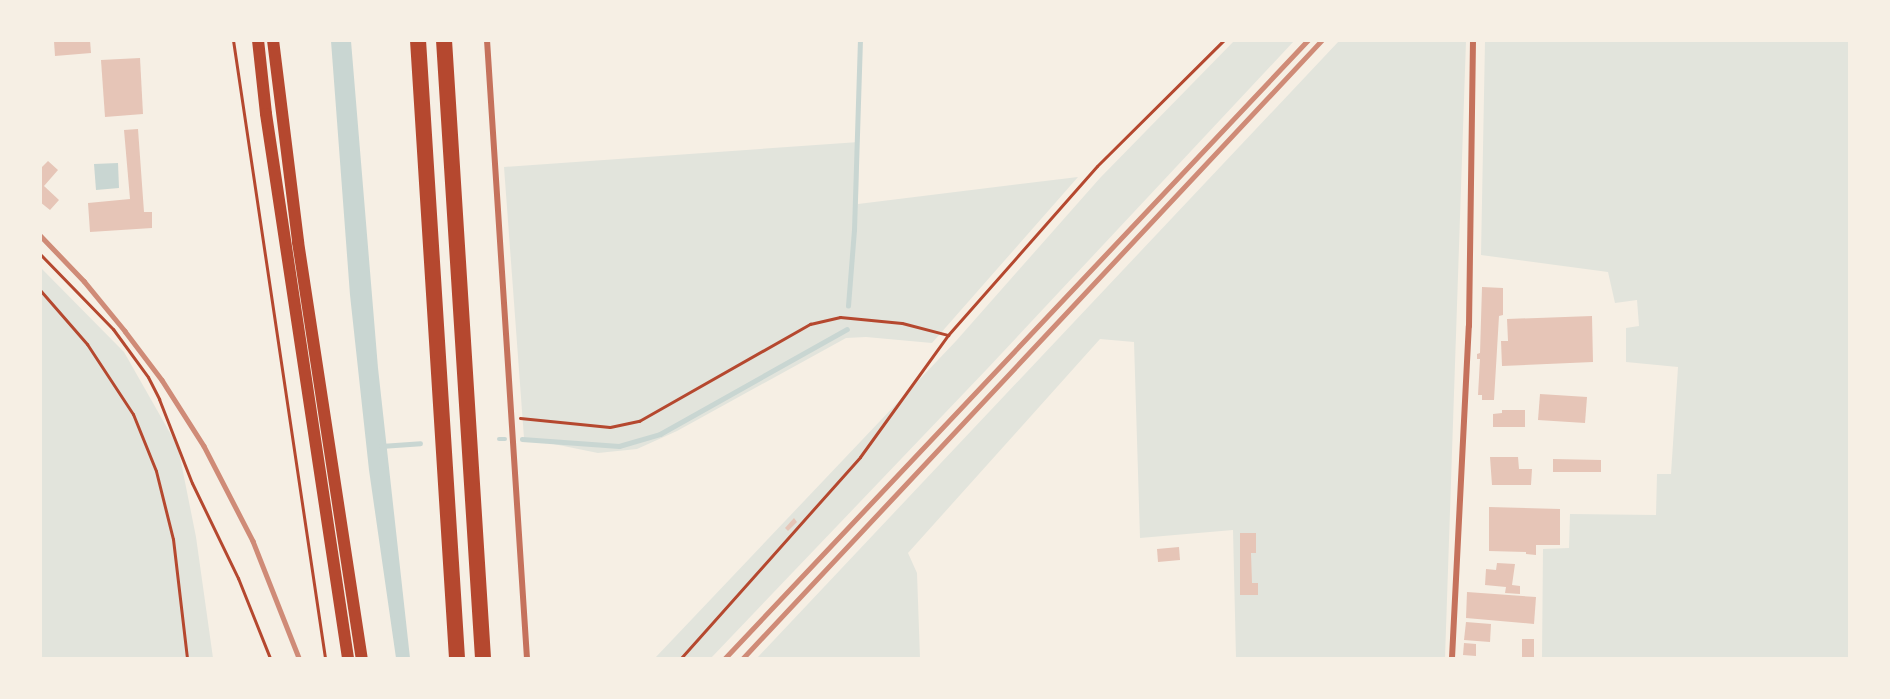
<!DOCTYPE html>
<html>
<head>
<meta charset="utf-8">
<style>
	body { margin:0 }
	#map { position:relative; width:1890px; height:699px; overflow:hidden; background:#f6efe4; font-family:Raleway,sans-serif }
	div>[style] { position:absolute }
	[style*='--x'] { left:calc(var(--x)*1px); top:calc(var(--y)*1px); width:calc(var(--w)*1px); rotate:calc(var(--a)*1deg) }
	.green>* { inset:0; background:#e2e4dc }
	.water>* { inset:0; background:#c9d6d2 }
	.stream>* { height:4.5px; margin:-2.25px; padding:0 2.25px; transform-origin:2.25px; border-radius:2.25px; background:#c9d6d2 }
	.building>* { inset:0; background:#e6c5b7 }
	.path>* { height:3px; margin:-1.5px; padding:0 1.5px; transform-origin:1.5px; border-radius:1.5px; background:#b5482f }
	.minor>* { height:6px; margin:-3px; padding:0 3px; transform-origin:3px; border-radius:3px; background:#c5725c }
	.secondary>* { height:12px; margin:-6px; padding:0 6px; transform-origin:6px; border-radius:6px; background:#b5482f }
	.motorway>* { height:16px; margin:-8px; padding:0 8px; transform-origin:8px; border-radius:8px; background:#b5482f }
	.rail>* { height:4.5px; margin:-2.25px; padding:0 2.25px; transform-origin:2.25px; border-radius:2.25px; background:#cf8b77 }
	span { translate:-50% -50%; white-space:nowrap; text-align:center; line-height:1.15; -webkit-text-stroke:5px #f6efe4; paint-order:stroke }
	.frame { position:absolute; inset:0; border:42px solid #f6efe4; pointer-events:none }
</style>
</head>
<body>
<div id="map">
	<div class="green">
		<i style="clip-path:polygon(1234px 41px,1294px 41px,987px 369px,711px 658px,655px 658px,956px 341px,1100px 178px)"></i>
		<i style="clip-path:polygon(1339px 41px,1466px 41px,1445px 658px,1236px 658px,1233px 530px,1140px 538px,1134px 342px,1100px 339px,908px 553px,917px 573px,920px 658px,757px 658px)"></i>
		<i style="clip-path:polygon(1485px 41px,1849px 41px,1849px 658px,1542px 658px,1543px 549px,1569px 548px,1570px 514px,1656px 515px,1657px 474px,1671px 474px,1678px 367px,1626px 362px,1626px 328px,1639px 326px,1637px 300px,1615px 303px,1608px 272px,1481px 255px)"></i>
		<i style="clip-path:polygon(859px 142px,858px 204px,1078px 177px,932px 343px,866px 337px,846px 338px,677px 431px,637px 449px,598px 453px,524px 438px,504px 167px)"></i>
		<i style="clip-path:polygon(40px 267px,124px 352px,178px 447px,196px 537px,213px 658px,41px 658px)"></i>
	</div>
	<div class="water">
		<i style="clip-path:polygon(331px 41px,351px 41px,378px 368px,410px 658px,396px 658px,369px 470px,350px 295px)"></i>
		<i style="clip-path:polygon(118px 163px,119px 188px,96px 190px,94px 164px)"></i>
	</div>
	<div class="stream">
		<i style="--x:848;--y:306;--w:76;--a:-85.5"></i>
		<i style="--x:854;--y:230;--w:190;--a:-88.2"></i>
		<i style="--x:499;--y:439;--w:6;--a:0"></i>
		<i style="--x:522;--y:439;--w:97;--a:4.1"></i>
		<i style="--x:619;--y:446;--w:43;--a:-16.3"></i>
		<i style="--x:660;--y:434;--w:214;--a:-29.3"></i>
		<i style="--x:381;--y:446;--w:39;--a:-4"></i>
	</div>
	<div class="building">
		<i style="clip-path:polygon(63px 40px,90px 40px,91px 53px,55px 56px,54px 41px)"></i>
		<i style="clip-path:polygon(140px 58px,143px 114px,105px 117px,101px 60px)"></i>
		<i style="clip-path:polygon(138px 129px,144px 212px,152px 212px,152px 228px,90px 232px,88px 203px,130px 199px,124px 130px)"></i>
		<i style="clip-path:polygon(48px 161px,58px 170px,44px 186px,59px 200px,50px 210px,40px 202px,40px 169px)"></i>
		<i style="clip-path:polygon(1482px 287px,1503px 288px,1503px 315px,1499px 316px,1494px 400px,1482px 400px,1482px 395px,1478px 395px,1480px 359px,1477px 359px,1477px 354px,1480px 353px)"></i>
		<i style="clip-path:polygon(1592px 316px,1593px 362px,1502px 366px,1501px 341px,1508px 341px,1507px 319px)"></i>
		<i style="clip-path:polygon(1540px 394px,1587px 397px,1585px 423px,1538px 420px)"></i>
		<i style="clip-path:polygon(1502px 410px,1525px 410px,1525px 427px,1493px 427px,1493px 414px,1502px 413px)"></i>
		<i style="clip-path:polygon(1490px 457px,1518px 457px,1519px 469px,1532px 469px,1531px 485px,1492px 485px)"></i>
		<i style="clip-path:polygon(1553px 459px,1601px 460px,1601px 472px,1553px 472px)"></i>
		<i style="clip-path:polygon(1489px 507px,1560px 509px,1560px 545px,1536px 545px,1536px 555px,1526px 554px,1526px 552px,1489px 551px)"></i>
		<i style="clip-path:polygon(794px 518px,797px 522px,788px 531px,785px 528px)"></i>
		<i style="clip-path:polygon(1240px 533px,1256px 533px,1256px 553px,1251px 553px,1252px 583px,1258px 583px,1258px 595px,1240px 595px)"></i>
		<i style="clip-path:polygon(1179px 547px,1180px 560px,1158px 562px,1157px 549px)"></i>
		<i style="clip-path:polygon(1497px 563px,1515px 564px,1512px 585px,1520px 586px,1520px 594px,1505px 593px,1506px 587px,1485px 585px,1486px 569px,1496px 570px)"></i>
		<i style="clip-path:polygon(1467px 592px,1536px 597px,1534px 624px,1466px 618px)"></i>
		<i style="clip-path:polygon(1466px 622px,1491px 624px,1490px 642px,1464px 640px)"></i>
		<i style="clip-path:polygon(1522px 639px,1534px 639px,1534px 658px,1522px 658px)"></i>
		<i style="clip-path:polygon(1464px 643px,1476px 644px,1476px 656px,1463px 655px)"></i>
	</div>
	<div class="path">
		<i style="--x:233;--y:40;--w:625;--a:81.53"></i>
		<i style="--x:40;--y:254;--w:105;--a:45.8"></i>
		<i style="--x:113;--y:329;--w:59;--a:53.9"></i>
		<i style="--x:148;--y:377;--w:25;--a:63"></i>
		<i style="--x:159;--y:399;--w:90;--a:68.6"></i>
		<i style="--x:192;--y:483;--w:106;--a:64.2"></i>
		<i style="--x:238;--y:578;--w:86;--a:68.2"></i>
		<i style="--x:40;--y:290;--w:72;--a:49"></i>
		<i style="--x:87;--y:344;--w:84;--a:56.7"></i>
		<i style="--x:133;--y:414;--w:61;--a:68"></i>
		<i style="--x:156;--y:471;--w:70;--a:76"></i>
		<i style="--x:173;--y:539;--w:120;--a:83.3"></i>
		<i style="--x:520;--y:418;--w:90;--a:5.7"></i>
		<i style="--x:610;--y:427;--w:30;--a:-12"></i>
		<i style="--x:639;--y:421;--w:197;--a:-29.6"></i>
		<i style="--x:810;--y:324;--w:31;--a:-13"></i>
		<i style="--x:840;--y:317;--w:62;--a:5.5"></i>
		<i style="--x:902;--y:323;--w:48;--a:14.6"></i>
		<i style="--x:681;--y:658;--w:269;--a:-48.3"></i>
		<i style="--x:860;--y:457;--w:150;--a:-54.2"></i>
		<i style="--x:948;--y:335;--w:225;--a:-48.6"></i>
		<i style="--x:1097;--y:166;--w:179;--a:-44.8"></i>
	</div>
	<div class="minor">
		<i style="--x:487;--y:40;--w:619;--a:86.3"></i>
		<i style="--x:1452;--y:658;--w:332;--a:-87.1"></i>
		<i style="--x:1469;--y:326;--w:286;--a:-89.2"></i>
	</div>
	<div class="secondary">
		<i style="--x:258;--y:40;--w:74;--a:83.8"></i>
		<i style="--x:266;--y:114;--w:550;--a:81.43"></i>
		<i style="--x:273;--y:40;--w:204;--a:82.9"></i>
		<i style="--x:298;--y:242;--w:421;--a:81.3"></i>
	</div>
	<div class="motorway">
		<i style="--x:418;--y:40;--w:619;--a:86.39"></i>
		<i style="--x:444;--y:40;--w:619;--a:86.39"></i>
	</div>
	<div class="rail">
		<i style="--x:40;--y:235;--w:64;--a:46.3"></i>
		<i style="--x:84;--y:281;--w:65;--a:50.6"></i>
		<i style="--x:125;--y:331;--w:61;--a:52.9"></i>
		<i style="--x:162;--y:380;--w:78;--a:57.5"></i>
		<i style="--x:204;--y:446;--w:107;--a:62.7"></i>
		<i style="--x:253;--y:541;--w:126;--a:68.5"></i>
		<i style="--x:725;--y:658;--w:850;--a:-46.67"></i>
		<i style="--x:743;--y:658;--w:847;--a:-46.87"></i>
	</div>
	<div class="frame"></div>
</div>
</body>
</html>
